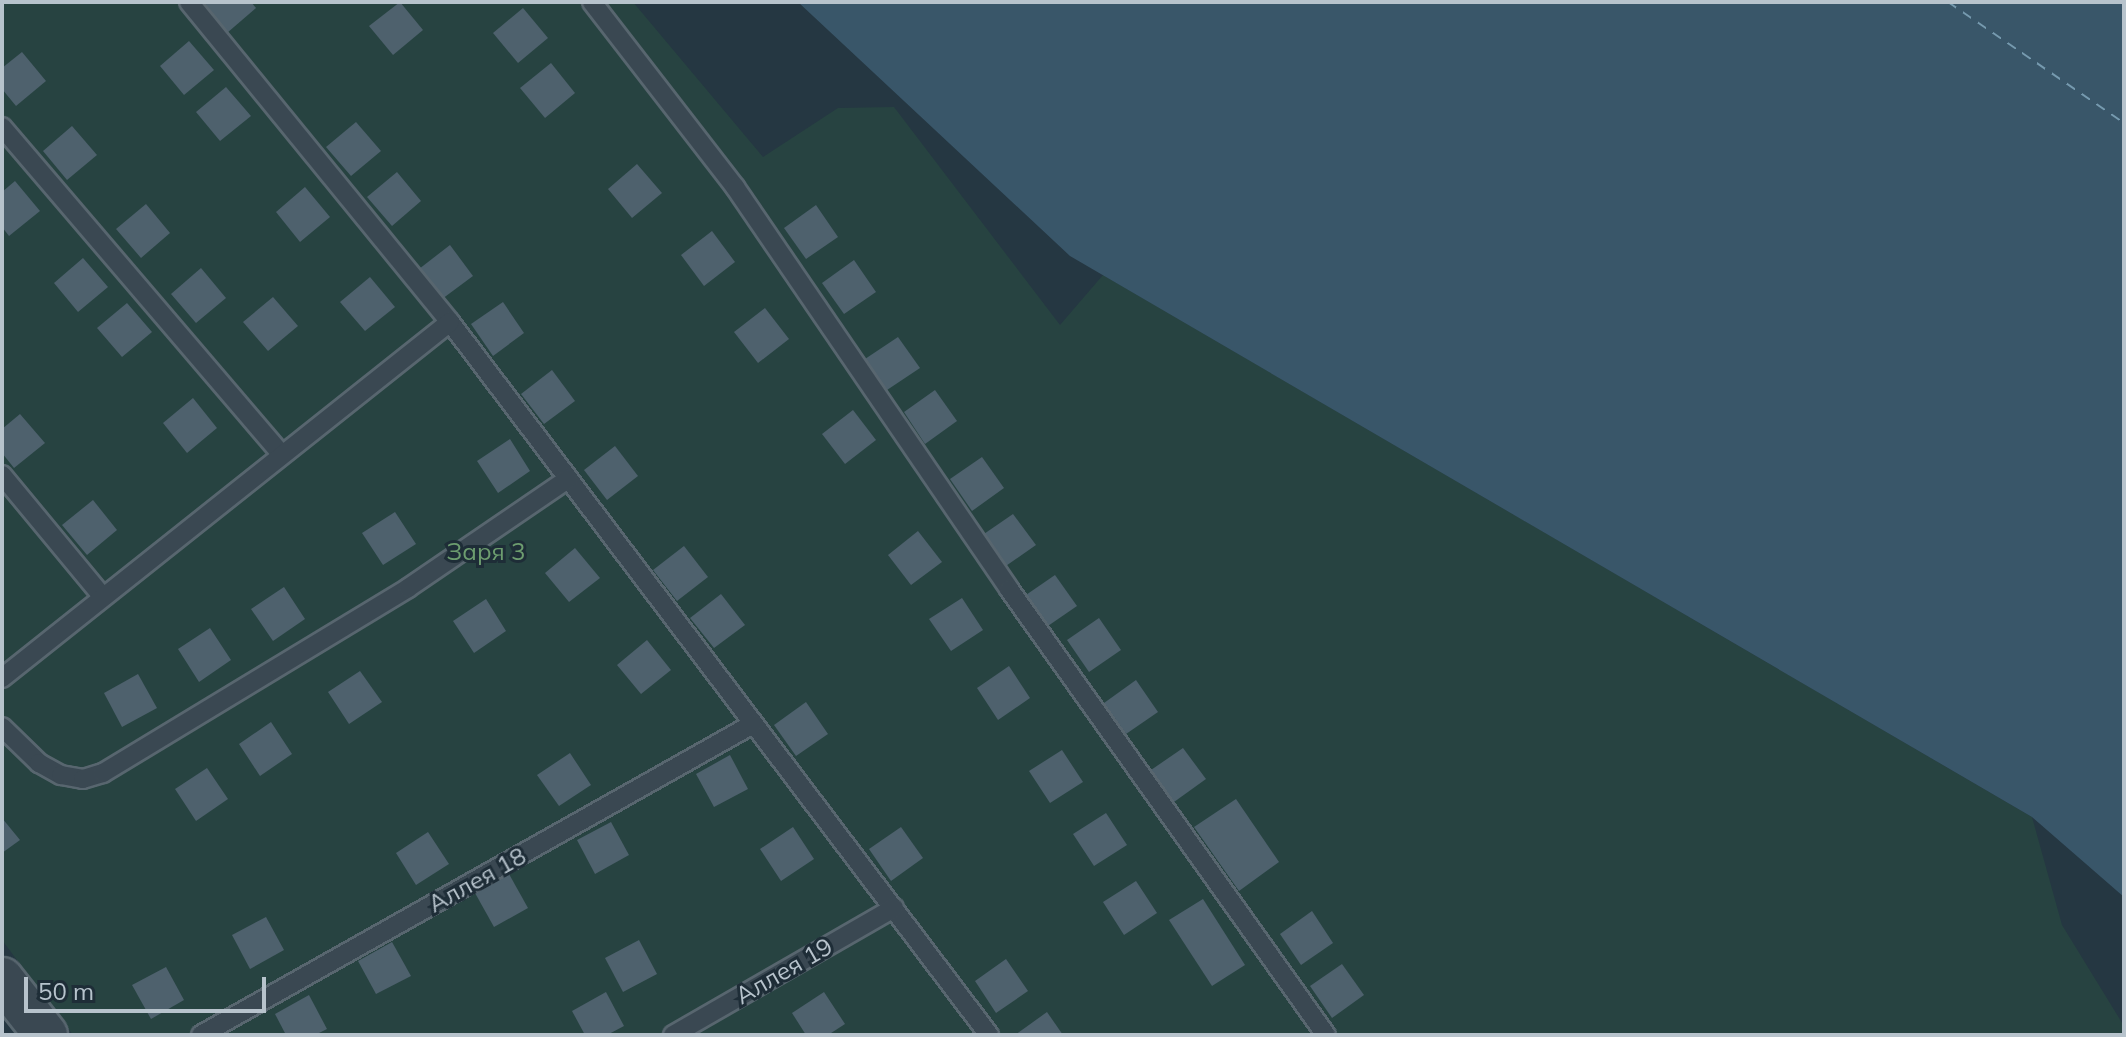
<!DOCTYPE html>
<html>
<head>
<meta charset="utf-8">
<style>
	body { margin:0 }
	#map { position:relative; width:2126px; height:1037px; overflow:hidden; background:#253742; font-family:Mulish,sans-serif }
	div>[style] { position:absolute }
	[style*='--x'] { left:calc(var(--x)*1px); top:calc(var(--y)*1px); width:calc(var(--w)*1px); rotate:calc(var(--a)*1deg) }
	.green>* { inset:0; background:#274341 }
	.water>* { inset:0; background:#395669 }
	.ferry>* { height:2px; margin-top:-1px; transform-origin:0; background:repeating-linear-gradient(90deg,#769aaf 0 10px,transparent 0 18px) }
	.building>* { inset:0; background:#4e616d }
	.roads { filter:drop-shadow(2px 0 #58666f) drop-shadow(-2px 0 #58666f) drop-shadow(0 2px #58666f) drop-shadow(0 -2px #58666f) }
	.service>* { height:18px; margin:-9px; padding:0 9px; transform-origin:9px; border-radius:9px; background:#3a4852 }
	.tertiary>* { height:42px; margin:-21px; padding:0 21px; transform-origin:21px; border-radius:21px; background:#3a4852 }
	span { translate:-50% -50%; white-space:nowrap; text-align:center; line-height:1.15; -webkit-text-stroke:6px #1e2d37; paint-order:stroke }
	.park-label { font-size:24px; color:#6d9d6f }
	.street-label { font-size:24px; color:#b7c3cc }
	.frame { position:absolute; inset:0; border:4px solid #b7c3cc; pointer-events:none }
	.scale { position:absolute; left:24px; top:977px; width:242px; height:36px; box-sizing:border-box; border:4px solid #b7c3cc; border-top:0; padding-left:10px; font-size:24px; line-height:28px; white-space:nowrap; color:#b7c3cc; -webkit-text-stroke:6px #1e2d37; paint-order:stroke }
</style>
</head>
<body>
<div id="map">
	<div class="green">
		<i style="clip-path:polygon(2px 2px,633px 2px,763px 157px,838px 108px,894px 107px,1060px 325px,1103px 275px,2032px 817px,2062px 925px,2124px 1026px,2124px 1035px,73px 1035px,2px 940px)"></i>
	</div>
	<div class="water">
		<i style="clip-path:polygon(798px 2px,2124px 2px,2124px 897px,2032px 817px,1070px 256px)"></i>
	</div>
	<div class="ferry">
		<i style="--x:1948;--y:2;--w:214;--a:34.5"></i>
	</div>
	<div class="building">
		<i style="clip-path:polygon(204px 2px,251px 2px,256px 8px,227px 33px)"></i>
		<i style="clip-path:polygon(400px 2px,423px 30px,393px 55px,369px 26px)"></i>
		<i style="clip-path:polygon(523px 8px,548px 38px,518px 63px,493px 33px)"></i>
		<i style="clip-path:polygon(189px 41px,214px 70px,184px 95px,160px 66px)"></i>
		<i style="clip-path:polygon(22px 52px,46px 81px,16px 106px,2px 89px,2px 68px)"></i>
		<i style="clip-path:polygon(551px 63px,575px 93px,545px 118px,520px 88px)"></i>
		<i style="clip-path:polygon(226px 87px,251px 116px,220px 141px,196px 112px)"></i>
		<i style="clip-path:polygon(356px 122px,381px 151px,351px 176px,326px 147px)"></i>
		<i style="clip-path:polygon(72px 126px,97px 155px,67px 180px,43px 151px)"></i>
		<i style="clip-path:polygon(637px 164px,662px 193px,632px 218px,608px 189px)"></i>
		<i style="clip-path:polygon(397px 172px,421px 201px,392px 226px,367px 197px)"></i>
		<i style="clip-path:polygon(15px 181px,40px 211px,9px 236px,2px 227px,2px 192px)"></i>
		<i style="clip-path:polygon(305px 187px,330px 217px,300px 242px,276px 212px)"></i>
		<i style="clip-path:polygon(146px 204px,170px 233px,141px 258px,116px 229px)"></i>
		<i style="clip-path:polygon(816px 205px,838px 237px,806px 259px,784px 228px)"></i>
		<i style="clip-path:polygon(712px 231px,735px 262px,704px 286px,681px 255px)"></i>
		<i style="clip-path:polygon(450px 245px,473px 276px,442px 299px,419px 269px)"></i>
		<i style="clip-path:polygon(83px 258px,108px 287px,78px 312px,54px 283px)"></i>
		<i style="clip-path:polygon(854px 260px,876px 292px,844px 314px,822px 283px)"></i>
		<i style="clip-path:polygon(201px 268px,226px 298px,196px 323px,171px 294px)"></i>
		<i style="clip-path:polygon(370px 277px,395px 307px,365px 331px,340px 302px)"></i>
		<i style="clip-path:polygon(273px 297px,298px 326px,268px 351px,243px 322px)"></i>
		<i style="clip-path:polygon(503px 302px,524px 333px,493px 356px,471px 324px)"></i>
		<i style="clip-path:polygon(127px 303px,152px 332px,122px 357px,97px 328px)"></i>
		<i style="clip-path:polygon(765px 308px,789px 339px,758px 363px,734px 332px)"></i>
		<i style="clip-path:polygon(898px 337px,920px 368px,887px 390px,865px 359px)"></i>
		<i style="clip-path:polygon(552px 370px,575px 401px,544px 424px,521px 394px)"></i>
		<i style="clip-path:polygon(935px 390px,957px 421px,925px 444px,904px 412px)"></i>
		<i style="clip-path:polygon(193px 398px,217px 428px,187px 453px,163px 423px)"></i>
		<i style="clip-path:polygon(853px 410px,876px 440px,845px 464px,822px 434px)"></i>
		<i style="clip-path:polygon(20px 414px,45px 443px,14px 468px,2px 453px,2px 429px)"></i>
		<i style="clip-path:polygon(510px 439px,530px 471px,498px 493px,477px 461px)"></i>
		<i style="clip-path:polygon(615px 446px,638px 476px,607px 500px,584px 470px)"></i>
		<i style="clip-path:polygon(982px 457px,1004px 488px,972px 511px,950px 479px)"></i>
		<i style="clip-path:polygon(93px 500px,117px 530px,87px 555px,62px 525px)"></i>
		<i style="clip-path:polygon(395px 512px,416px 544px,383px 565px,362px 533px)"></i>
		<i style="clip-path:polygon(1013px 514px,1036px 545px,1003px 568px,981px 536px)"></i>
		<i style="clip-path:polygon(918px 531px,942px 562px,911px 585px,888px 555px)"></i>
		<i style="clip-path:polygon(684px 546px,708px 577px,677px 601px,653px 570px)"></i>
		<i style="clip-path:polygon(575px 548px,600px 578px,569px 602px,545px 573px)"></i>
		<i style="clip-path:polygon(1055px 575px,1077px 606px,1045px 628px,1023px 597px)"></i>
		<i style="clip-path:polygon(284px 587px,305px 619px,273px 641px,251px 609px)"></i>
		<i style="clip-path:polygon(721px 594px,745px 625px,714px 648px,690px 618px)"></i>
		<i style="clip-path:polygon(962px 598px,983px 630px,951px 651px,929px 619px)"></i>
		<i style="clip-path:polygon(486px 599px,506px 631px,474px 653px,453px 621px)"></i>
		<i style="clip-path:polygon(1099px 618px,1121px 650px,1089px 672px,1067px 640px)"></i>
		<i style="clip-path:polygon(210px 628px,231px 660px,199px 682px,178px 649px)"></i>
		<i style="clip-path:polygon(647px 640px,671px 670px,641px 694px,617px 665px)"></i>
		<i style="clip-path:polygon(1009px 666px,1030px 698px,998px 720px,977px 688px)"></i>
		<i style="clip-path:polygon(360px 671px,382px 702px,349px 724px,328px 692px)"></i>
		<i style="clip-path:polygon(138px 674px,157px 708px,122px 727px,104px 693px)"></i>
		<i style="clip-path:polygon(1136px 680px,1158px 712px,1126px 734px,1104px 703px)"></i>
		<i style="clip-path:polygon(806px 702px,828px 734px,796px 756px,774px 725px)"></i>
		<i style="clip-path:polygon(271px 722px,292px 754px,260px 776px,239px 744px)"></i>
		<i style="clip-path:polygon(1183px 748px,1206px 779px,1174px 802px,1151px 770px)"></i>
		<i style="clip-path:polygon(1062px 750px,1083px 782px,1050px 803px,1029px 771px)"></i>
		<i style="clip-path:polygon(570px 753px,591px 785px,559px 806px,537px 775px)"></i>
		<i style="clip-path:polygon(730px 755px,748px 789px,714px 807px,696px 774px)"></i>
		<i style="clip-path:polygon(207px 768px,228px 799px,196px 821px,175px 789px)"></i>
		<i style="clip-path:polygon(1236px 799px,1279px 862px,1239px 891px,1194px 827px)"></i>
		<i style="clip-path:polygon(1106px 813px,1127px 845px,1094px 866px,1073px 834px)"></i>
		<i style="clip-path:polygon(2px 818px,20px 840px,2px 853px)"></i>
		<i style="clip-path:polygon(611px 822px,629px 855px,595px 874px,577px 840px)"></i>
		<i style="clip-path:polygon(793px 827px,814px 859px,781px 881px,760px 849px)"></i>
		<i style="clip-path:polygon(901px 827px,923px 858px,891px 881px,869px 849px)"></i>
		<i style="clip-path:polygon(428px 832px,449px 864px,416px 885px,396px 853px)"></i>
		<i style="clip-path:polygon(509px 874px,528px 908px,494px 927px,475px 893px)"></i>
		<i style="clip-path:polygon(1136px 881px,1157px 913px,1124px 935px,1103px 902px)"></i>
		<i style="clip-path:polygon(1203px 899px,1245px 965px,1212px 986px,1169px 920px)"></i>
		<i style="clip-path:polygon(1312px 911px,1333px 943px,1301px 965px,1280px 934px)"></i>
		<i style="clip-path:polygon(266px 917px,284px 950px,250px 969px,232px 935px)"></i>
		<i style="clip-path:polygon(639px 940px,657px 974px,623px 992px,605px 958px)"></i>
		<i style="clip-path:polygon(392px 942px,411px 976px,376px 994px,358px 961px)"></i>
		<i style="clip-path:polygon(1006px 959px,1028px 991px,996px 1013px,975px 981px)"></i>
		<i style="clip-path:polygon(1342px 964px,1364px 995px,1332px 1018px,1310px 986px)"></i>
		<i style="clip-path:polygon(166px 967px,184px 1000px,151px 1019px,132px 985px)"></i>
		<i style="clip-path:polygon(606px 992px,624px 1026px,607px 1035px,585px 1035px,572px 1011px)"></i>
		<i style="clip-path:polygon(824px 992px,845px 1024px,828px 1035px,806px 1035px,792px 1013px)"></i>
		<i style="clip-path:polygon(309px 995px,327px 1029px,315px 1035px,286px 1035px,275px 1014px)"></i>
		<i style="clip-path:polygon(1047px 1012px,1063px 1035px,1015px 1035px)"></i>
	</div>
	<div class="roads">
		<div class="service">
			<i style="--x:189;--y:2;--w:413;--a:50.8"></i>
			<i style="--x:450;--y:322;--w:894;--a:52.91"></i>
			<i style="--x:592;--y:2;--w:234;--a:52.3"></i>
			<i style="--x:735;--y:187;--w:486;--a:55.7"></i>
			<i style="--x:1009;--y:589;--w:547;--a:54.6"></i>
			<i style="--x:2;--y:127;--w:430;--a:49.5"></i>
			<i style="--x:2;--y:475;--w:157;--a:50.4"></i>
			<i style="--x:2;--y:678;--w:572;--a:-38.47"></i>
			<i style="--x:2;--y:727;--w:52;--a:44.2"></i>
			<i style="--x:39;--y:763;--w:25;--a:29"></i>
			<i style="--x:61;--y:775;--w:22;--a:10"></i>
			<i style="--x:83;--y:779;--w:21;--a:-17"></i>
			<i style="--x:103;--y:773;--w:357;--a:-31.2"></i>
			<i style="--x:408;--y:588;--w:194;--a:-34.3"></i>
			<i style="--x:201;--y:1035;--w:634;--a:-29.4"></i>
			<i style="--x:673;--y:1035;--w:255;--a:-29.9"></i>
		</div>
		<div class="tertiary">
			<i style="--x:2;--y:979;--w:71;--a:51.8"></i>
		</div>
	</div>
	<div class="park-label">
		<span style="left:486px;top:552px">Заря 3</span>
	</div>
	<div class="street-label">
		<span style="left:477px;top:880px;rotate:-29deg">Аллея 18</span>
		<span style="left:784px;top:971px;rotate:-30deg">Аллея 19</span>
	</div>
	<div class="frame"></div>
	<div class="scale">50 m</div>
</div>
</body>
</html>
